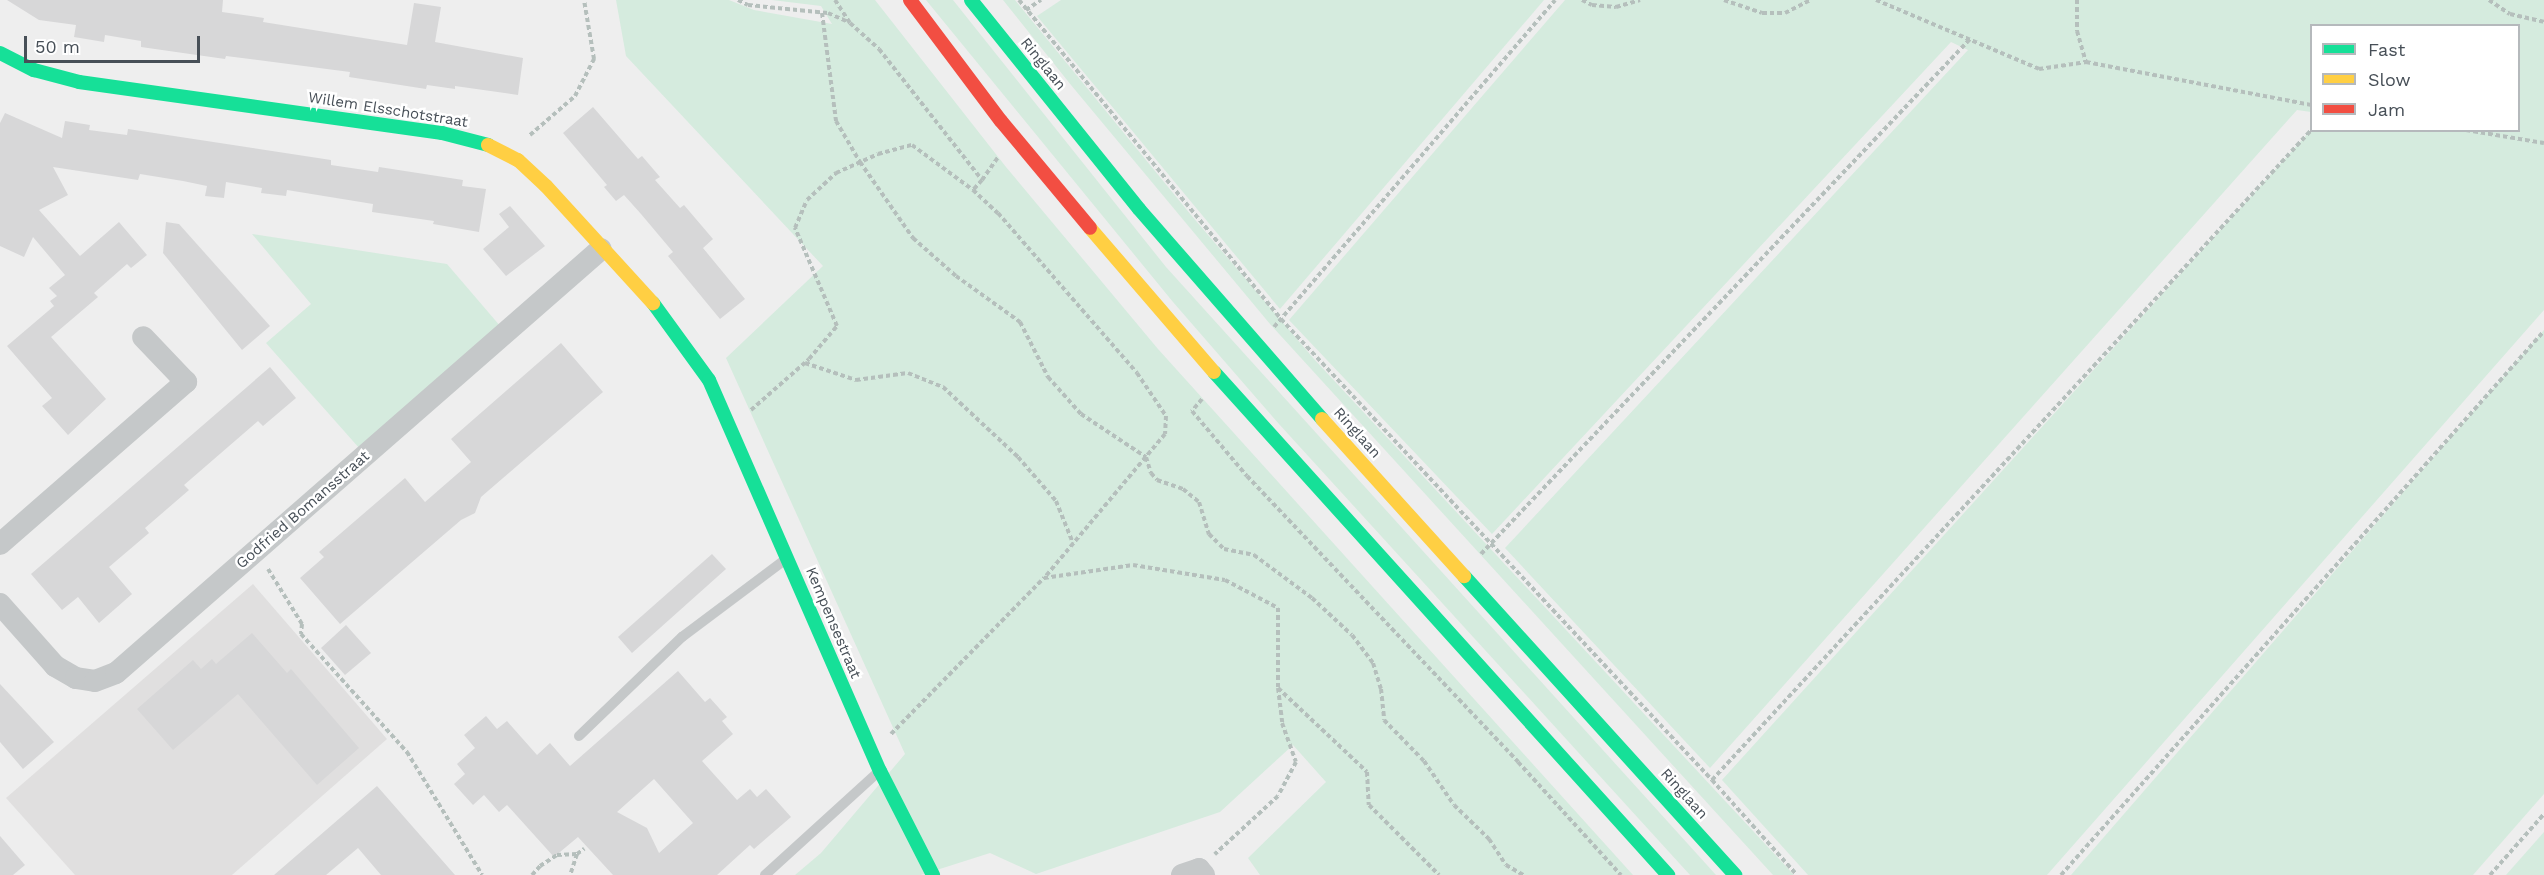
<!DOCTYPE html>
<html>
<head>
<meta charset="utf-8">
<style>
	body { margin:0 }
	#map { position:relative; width:2544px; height:875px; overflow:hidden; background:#eee; font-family:"Work Sans",sans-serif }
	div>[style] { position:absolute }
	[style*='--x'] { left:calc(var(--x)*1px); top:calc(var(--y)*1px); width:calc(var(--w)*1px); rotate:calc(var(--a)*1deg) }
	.education>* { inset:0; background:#e0dfdf }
	.green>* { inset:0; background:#d5ebde }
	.building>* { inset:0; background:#d7d7d8 }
	.path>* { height:4px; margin-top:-2px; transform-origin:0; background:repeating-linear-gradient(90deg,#b5bfbc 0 4.5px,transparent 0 7.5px) }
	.lane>* { height:10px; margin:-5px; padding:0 5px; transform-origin:5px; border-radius:5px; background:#c5c8c9 }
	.street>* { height:22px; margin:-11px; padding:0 11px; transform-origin:11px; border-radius:11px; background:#c5c8c9 }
	.fast>* { height:14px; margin:-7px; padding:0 7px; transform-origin:7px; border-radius:7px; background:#16e098 }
	.slow>* { height:14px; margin:-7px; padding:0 7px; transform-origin:7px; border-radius:7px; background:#ffcf43 }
	.jam>* { height:14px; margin:-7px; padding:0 7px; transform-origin:7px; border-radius:7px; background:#f24e42 }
	span { translate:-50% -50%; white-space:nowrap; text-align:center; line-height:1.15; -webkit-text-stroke:5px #fff; paint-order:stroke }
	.street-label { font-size:15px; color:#474f57 }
	.legend { position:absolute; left:2310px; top:24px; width:210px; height:108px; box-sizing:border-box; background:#fff; border:2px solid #b5b9bc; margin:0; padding:8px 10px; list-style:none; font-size:18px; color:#474f57 }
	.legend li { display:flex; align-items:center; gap:12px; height:30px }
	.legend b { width:30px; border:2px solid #b5b9bc }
	.scale { position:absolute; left:24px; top:36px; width:176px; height:27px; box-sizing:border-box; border:3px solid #474f57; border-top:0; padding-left:8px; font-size:18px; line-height:21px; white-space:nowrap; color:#474f57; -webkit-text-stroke:4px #fff; paint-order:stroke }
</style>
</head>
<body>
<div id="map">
	<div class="education">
		<i style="clip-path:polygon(253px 584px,387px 739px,232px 875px,75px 875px,6px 798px)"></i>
	</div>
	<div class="green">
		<i style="clip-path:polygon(616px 0,729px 0,754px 10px,832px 24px,821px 6px,772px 0,875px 0,1006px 167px,1158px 349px,1633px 875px,1260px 875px,1248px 858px,1326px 782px,1293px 745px,1220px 812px,1036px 874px,990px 853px,921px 875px,795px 875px,821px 853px,905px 754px,726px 358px,823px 266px,626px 56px)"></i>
		<i style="clip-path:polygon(926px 0,953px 0,1166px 267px,1716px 875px,1690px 875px,1279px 424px,1173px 302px)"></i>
		<i style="clip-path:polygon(1003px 0,1015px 0,1191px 215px,1314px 359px,1794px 875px,1773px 875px,1270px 324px,1071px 85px)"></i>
		<i style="clip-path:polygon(1061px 0,1544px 0,1280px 309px,1037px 16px)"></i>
		<i style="clip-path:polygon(1565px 0,2544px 0,2544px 310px,2047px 875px,1808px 875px,1722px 780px,2311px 130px,2518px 130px,2518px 26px,2312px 26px,2311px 112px,2297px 110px,1710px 768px,1505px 548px,1968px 50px,1951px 42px,1492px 534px,1289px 320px)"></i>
		<i style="clip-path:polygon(252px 234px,447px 264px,501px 327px,360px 449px,266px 343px,311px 304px)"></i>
		<i style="clip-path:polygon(2544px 330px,2544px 794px,2473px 875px,2071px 875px)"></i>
		<i style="clip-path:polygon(2544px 832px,2544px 875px,2506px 875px)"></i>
	</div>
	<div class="building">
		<i style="clip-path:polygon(7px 0,223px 0,222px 12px,264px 18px,263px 22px,407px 45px,414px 3px,441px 7px,435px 42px,523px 58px,518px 95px,455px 86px,455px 89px,427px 85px,426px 89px,349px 77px,350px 72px,226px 56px,225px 59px,141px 47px,141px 41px,105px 35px,104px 42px,74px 37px,76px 25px,39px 20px)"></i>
		<i style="clip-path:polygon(593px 107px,638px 159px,642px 156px,660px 177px,655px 180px,680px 208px,684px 205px,713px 239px,703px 248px,745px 299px,720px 319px,668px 256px,673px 252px,641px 214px,624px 195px,616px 201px,604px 187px,607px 185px,563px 133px)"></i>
		<i style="clip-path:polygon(5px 113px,62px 138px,65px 121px,90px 125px,89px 130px,127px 135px,128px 129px,331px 160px,331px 165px,378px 172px,379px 167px,463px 180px,462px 186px,486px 189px,479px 232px,433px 224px,434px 221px,372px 212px,373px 204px,287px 190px,286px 196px,261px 193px,262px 188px,226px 182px,224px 198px,205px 196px,207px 186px,183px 181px,140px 174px,138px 180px,53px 167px,68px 195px,39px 210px,80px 256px,119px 222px,147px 255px,131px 268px,127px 264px,94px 293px,98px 297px,51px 337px,106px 399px,68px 435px,42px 406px,52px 398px,7px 346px,54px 306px,50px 301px,57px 296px,49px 288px,65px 275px,33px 237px,24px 257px,0 246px,0 123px)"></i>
		<i style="clip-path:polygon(510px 206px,545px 246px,506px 276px,483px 249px,509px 227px,499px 214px)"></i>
		<i style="clip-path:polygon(166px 222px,179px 224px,270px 326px,242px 350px,163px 253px)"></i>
		<i style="clip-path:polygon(561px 343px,603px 392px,481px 497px,475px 513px,461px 520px,340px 624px,300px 578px,324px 557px,319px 552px,405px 478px,425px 502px,471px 462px,451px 439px)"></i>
		<i style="clip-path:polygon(270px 367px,296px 398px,263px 426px,258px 421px,184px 485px,189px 490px,145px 528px,149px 533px,109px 567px,132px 594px,99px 623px,78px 597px,62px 610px,31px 574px)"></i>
		<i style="clip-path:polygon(712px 554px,726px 569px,632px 653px,618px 637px)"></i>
		<i style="clip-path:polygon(346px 625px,371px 653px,345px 675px,321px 648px)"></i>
		<i style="clip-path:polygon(252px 633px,287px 673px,291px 669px,359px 748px,317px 785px,238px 694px,173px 750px,137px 709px,193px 660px,201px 669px,212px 659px,216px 664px)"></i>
		<i style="clip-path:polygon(evenodd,678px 671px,705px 702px,710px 698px,727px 717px,722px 721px,733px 734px,702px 761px,737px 800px,750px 789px,757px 797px,766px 789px,791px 817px,754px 849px,750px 845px,717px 875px,613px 875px,578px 837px,554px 857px,507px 805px,499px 812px,484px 795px,473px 805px,454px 784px,465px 774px,457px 764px,475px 748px,464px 735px,486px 716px,497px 729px,507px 721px,537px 755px,550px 743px,570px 766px,678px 671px,654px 779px,693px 823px,659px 853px,647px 828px,617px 812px,654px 779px)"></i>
		<i style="clip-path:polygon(0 684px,54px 742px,23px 769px,0 742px)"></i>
		<i style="clip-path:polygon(377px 786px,455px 875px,381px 875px,358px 848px,326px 875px,274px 875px)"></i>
		<i style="clip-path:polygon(0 836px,25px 865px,13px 875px,0 875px)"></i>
	</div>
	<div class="path">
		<i style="--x:738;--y:0;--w:11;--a:27"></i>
		<i style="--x:748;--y:5;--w:80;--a:5.7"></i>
		<i style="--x:828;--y:13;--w:24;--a:24"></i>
		<i style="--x:835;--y:0;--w:27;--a:57"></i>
		<i style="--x:850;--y:23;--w:39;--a:42"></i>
		<i style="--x:879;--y:49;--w:167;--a:51.8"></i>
		<i style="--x:982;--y:180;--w:13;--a:132"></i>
		<i style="--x:1019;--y:0;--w:413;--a:50.6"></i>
		<i style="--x:1281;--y:319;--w:631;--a:46.93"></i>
		<i style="--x:1712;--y:780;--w:127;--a:48.2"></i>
		<i style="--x:1582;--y:0;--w:11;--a:27"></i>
		<i style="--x:1592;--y:5;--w:24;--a:5"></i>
		<i style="--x:1616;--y:7;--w:25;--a:-16"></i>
		<i style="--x:1724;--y:0;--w:40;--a:18.9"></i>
		<i style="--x:1762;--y:13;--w:23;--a:0"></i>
		<i style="--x:1785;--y:13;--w:29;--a:-27"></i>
		<i style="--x:1876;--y:0;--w:177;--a:22.9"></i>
		<i style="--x:2039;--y:69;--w:48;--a:-8.5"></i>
		<i style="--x:2086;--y:62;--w:230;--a:10.8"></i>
		<i style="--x:2077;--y:0;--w:31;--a:90"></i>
		<i style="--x:2077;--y:31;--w:32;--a:74"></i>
		<i style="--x:2489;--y:0;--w:25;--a:34"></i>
		<i style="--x:2510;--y:14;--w:35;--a:13"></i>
		<i style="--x:1026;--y:10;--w:18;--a:-34"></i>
		<i style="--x:822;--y:13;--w:109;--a:82.6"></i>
		<i style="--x:836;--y:121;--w:48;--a:59.7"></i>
		<i style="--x:860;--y:162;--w:93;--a:55.1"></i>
		<i style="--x:913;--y:238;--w:57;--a:41.5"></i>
		<i style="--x:956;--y:276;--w:79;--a:35.7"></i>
		<i style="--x:1020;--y:322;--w:62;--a:63"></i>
		<i style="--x:1048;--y:377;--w:50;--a:48.3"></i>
		<i style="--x:1081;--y:414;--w:78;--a:33.5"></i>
		<i style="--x:1146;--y:457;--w:17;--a:73"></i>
		<i style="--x:1151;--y:473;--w:9;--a:49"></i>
		<i style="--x:1157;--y:480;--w:28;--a:19"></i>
		<i style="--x:1183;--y:489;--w:21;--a:39"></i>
		<i style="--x:1199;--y:502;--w:34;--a:73"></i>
		<i style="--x:1209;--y:534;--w:21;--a:45"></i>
		<i style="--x:1224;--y:549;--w:31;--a:11"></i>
		<i style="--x:1254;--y:555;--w:72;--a:36.6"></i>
		<i style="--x:1312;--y:598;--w:54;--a:42.8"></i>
		<i style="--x:1352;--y:635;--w:35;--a:53"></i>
		<i style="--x:1373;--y:663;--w:27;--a:73"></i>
		<i style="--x:1381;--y:689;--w:31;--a:84"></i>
		<i style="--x:1384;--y:720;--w:57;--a:45.7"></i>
		<i style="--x:1424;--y:761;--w:53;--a:55.7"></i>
		<i style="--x:1454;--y:805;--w:49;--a:44.2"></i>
		<i style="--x:1489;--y:839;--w:31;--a:57"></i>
		<i style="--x:1506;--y:865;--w:20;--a:30"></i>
		<i style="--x:2466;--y:130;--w:79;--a:9.5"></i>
		<i style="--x:530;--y:135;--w:60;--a:-40.9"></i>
		<i style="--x:575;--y:96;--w:42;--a:-62.8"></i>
		<i style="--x:594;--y:59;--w:60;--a:-99.6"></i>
		<i style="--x:982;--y:180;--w:28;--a:-55"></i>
		<i style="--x:1274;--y:327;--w:431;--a:-49.3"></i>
		<i style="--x:805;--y:363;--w:54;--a:18.4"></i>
		<i style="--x:856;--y:380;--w:52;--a:-7.7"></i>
		<i style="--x:908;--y:373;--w:38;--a:22"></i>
		<i style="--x:943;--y:387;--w:103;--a:43"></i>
		<i style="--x:1018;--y:457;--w:58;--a:49.2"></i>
		<i style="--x:1056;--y:501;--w:45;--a:68"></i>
		<i style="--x:1202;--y:399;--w:16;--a:130"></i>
		<i style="--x:1192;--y:411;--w:85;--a:49.8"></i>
		<i style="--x:1247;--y:476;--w:394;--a:46.5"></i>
		<i style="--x:1518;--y:762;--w:153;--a:47.7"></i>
		<i style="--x:751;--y:410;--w:77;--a:-41.3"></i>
		<i style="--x:809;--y:359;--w:43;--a:-49.7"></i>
		<i style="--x:837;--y:326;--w:107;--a:-113.2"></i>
		<i style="--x:795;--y:228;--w:30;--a:-67"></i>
		<i style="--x:807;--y:200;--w:40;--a:-43"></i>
		<i style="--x:836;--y:173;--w:46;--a:-24.3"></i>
		<i style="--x:878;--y:154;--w:35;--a:-15"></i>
		<i style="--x:912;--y:145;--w:76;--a:36.4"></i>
		<i style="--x:973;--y:190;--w:34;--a:43"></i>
		<i style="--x:998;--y:213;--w:212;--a:49"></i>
		<i style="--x:1137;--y:373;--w:52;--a:56"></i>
		<i style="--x:1166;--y:416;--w:18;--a:93"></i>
		<i style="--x:1165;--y:434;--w:188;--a:130"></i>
		<i style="--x:1044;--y:578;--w:90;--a:-8.3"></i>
		<i style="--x:1133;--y:565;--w:93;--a:9.3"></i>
		<i style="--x:1225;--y:580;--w:60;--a:27.8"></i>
		<i style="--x:1278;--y:608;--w:80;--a:90"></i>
		<i style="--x:1278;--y:688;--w:35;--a:83"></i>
		<i style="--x:1282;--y:723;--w:41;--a:70.3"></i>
		<i style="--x:1296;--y:762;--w:38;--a:118"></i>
		<i style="--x:1278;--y:796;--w:86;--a:137.4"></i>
		<i style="--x:1481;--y:554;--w:710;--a:-46.48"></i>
		<i style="--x:268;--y:569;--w:65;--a:58.3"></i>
		<i style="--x:302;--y:624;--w:10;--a:96"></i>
		<i style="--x:301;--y:634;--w:159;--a:48.1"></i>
		<i style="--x:407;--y:752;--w:144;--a:58.6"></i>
		<i style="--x:1278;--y:688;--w:122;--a:43.3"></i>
		<i style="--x:1367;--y:772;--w:33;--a:87"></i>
		<i style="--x:1369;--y:805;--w:99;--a:45"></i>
		<i style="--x:891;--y:734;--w:219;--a:-45.6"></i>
		<i style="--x:1712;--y:780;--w:885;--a:-47.33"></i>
		<i style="--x:577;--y:854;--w:9;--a:-36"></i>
		<i style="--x:532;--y:875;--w:12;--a:-48"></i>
		<i style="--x:540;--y:866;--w:20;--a:-33"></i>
		<i style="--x:557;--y:855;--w:20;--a:-3"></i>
		<i style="--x:577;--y:854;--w:22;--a:108"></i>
		<i style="--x:2061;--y:875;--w:727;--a:-48.4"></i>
		<i style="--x:2490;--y:875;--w:81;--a:-48.5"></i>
	</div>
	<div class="lane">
		<i style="--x:579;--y:736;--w:143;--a:-43.9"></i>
		<i style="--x:682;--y:637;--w:130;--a:-36.9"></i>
		<i style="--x:765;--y:875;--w:151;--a:-42.3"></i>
	</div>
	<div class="street">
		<i style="--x:0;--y:544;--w:247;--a:-41.1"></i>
		<i style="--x:186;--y:382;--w:62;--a:-133.7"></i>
		<i style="--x:0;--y:604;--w:83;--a:48.4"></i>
		<i style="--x:55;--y:666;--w:24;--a:30"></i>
		<i style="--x:76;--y:678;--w:19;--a:9"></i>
		<i style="--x:95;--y:681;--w:22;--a:-21"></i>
		<i style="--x:116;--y:673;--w:644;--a:-41.16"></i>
		<i style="--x:1182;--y:875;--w:18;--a:-19"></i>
		<i style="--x:1199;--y:869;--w:8;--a:50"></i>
	</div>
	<div class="fast">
		<i style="--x:971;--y:0;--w:268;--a:51.2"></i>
		<i style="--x:1139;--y:209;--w:279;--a:48.9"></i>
		<i style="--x:0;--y:53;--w:38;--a:27"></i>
		<i style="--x:34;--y:70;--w:47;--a:14.9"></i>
		<i style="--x:79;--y:82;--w:367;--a:8"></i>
		<i style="--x:442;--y:133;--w:48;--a:14.6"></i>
		<i style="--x:653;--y:303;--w:95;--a:54"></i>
		<i style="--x:709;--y:380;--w:427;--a:66.4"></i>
		<i style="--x:880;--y:771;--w:117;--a:63"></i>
		<i style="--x:1214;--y:372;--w:678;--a:47.93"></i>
		<i style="--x:1464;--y:576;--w:404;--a:47.8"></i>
	</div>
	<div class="slow">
		<i style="--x:488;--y:145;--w:34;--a:27"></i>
		<i style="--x:518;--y:160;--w:38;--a:43"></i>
		<i style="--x:546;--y:186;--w:159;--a:47.6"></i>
		<i style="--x:1090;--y:228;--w:190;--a:49.3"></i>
		<i style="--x:1322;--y:419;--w:212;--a:47.9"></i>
	</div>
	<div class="jam">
		<i style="--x:910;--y:0;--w:151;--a:53.1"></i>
		<i style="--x:1001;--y:121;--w:139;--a:50.2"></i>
	</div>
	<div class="street-label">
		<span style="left:1043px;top:64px;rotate:51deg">Ringlaan</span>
		<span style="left:388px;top:110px;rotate:9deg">Willem Elsschotstraat</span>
		<span style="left:1357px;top:433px;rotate:48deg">Ringlaan</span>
		<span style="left:303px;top:510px;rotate:-41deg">Godfried Bomansstraat</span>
		<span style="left:833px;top:623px;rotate:67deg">Kempensestraat</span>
		<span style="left:1684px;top:794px;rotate:48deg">Ringlaan</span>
	</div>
	<ul class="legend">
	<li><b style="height:8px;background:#16e098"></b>Fast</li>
	<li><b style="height:8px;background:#ffcf43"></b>Slow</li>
	<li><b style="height:8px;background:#f24e42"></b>Jam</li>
	</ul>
	<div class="scale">50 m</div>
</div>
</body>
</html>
